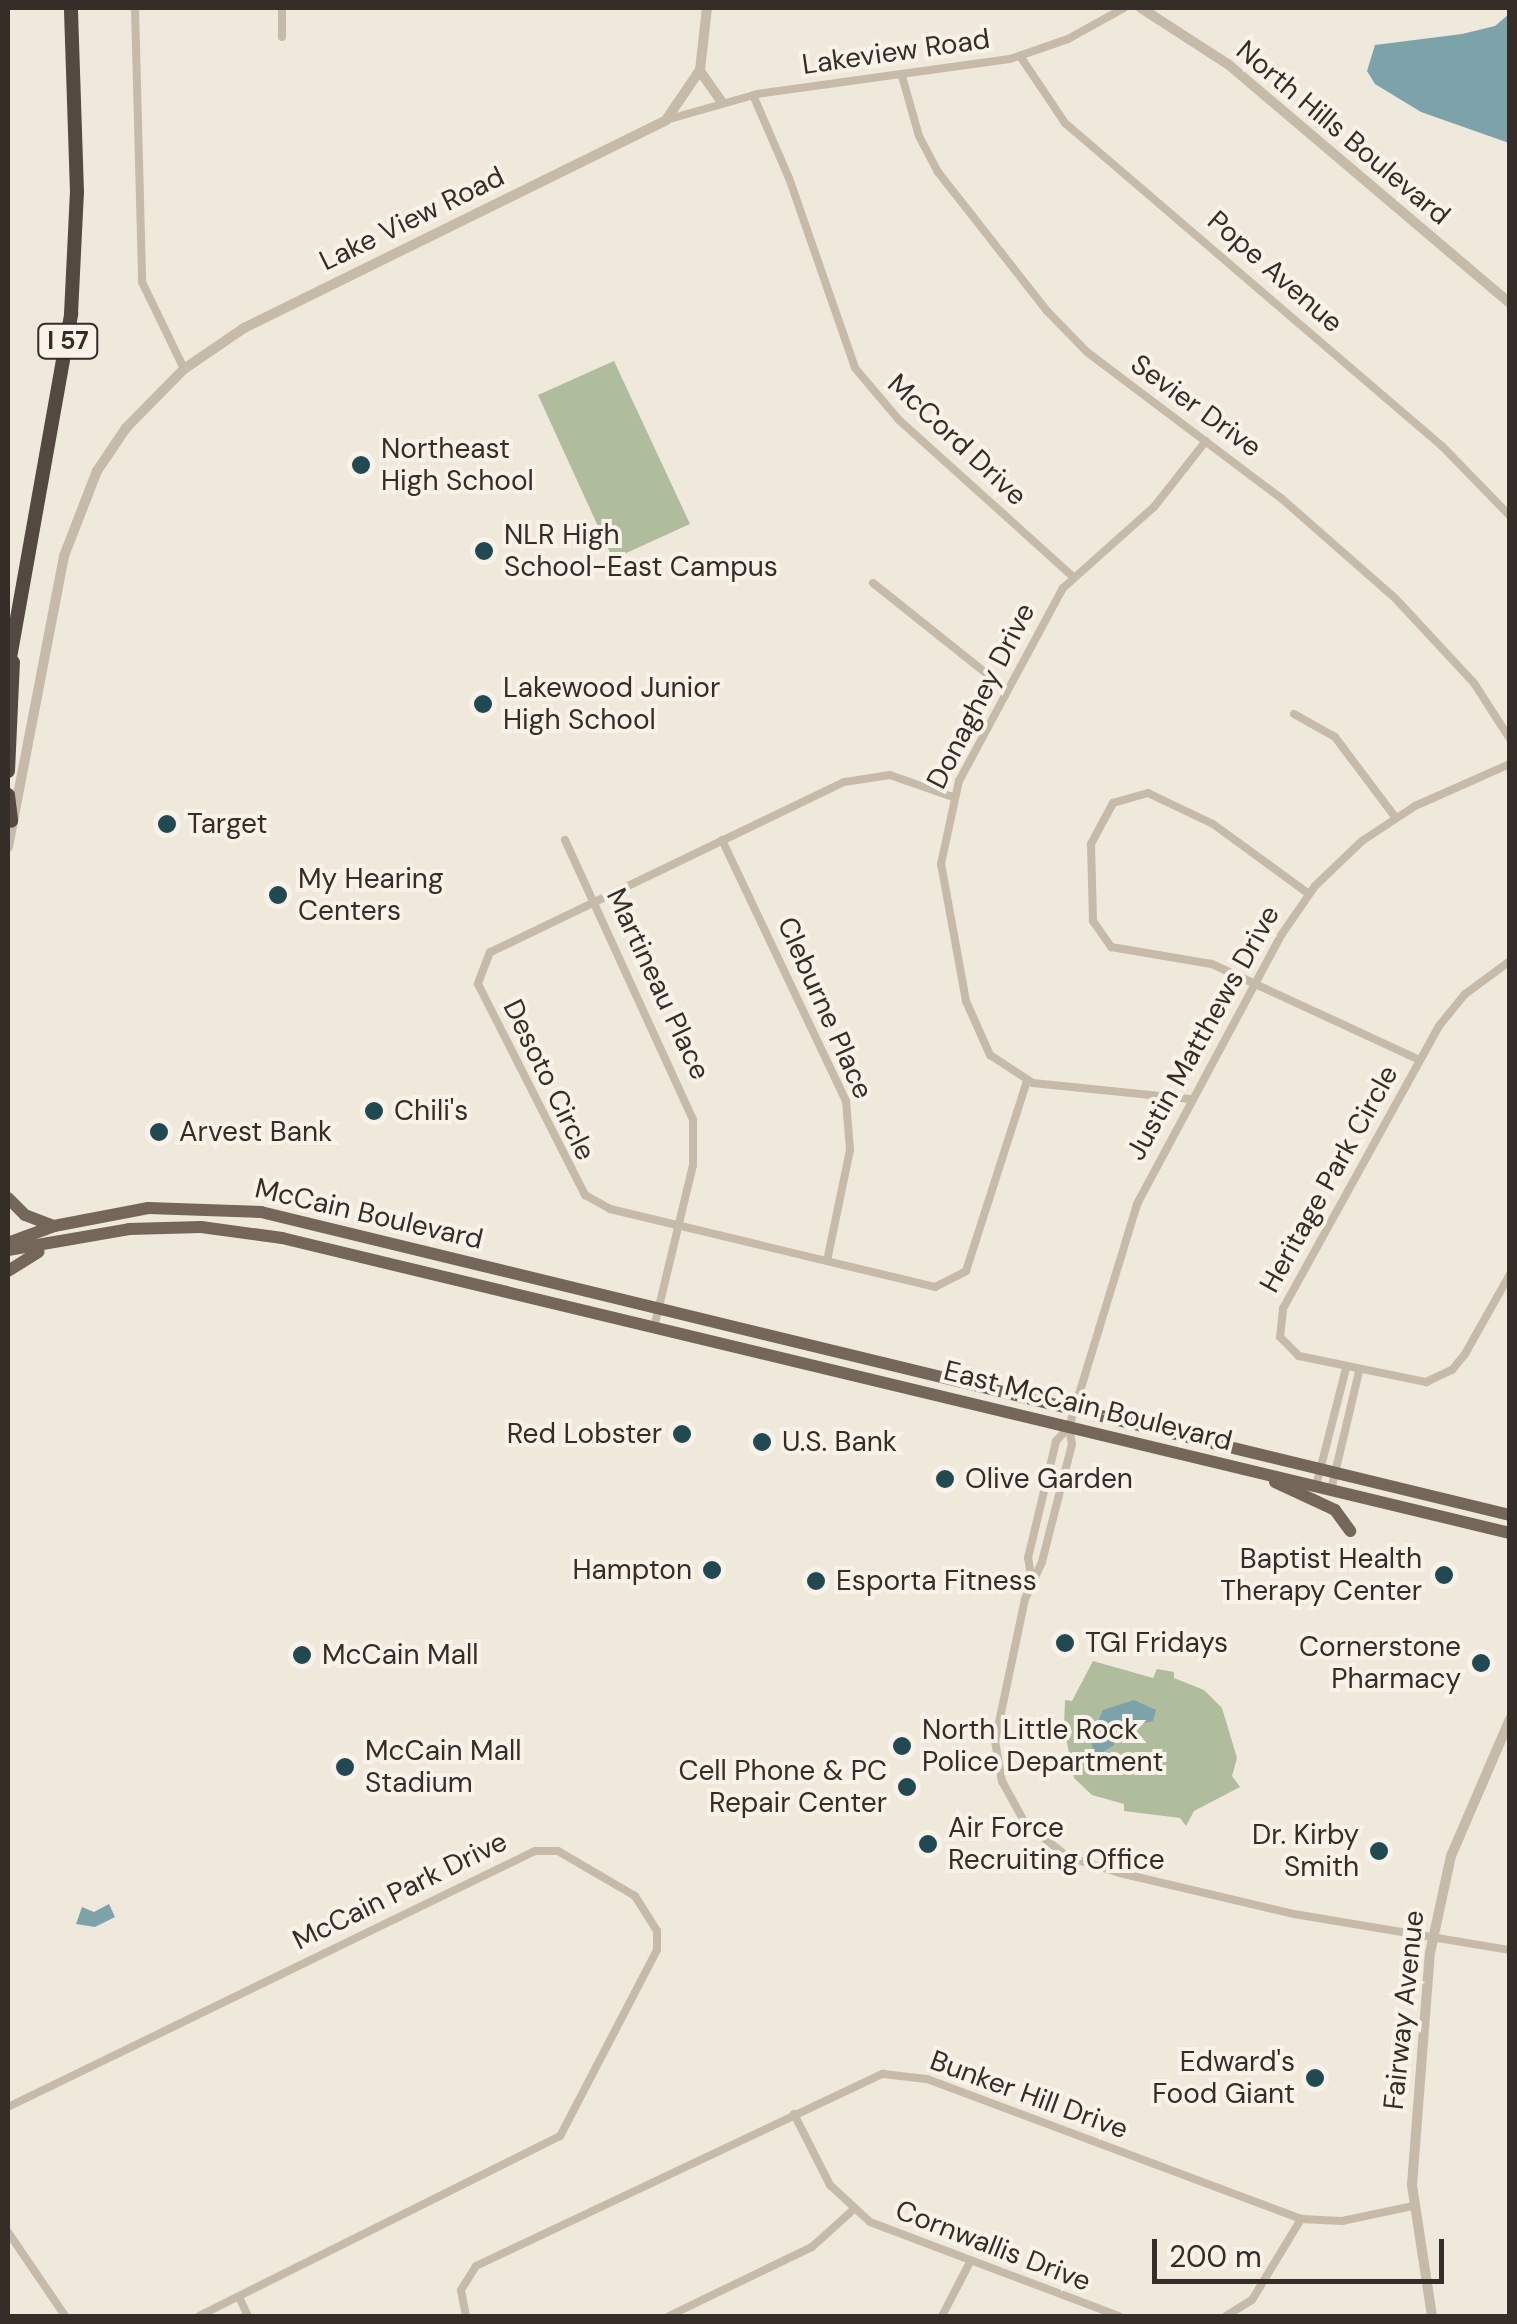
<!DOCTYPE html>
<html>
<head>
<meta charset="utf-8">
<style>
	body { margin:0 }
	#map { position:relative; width:1517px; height:2324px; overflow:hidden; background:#efe9dc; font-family:"DM Sans",sans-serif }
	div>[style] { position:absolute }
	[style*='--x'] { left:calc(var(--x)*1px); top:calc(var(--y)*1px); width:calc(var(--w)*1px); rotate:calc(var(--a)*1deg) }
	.green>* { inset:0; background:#afbd9d }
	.water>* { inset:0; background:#7da3aa }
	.minor>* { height:8px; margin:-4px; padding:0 4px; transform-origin:4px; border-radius:4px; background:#c6baa9 }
	.tertiary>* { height:10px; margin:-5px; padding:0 5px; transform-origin:5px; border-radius:5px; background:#c6baa9 }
	.primary>* { height:12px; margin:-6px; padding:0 6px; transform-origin:6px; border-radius:6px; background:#75665a }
	.motorway>* { height:14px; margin:-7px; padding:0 7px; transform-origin:7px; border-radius:7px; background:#544940 }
	.dots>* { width:28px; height:28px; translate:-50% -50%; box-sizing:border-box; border:5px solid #f8f2e8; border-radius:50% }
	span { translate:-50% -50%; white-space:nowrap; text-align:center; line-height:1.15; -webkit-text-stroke:8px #f8f2e8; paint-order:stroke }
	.shield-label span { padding:2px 8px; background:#f8f2e8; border:2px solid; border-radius:8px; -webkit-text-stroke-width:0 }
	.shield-label { font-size:25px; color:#342d28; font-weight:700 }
	.street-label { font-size:28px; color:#342d28 }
	.poi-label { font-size:28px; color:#342d28 }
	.left { translate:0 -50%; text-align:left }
	.right { translate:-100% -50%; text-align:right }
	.frame { position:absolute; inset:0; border:10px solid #342d28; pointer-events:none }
	.scale { position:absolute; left:1152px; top:2239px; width:292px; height:45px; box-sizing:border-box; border:5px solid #342d28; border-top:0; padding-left:12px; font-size:30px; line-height:35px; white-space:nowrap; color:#342d28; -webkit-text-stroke:8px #f8f2e8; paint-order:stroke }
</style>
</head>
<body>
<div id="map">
	<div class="green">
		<i style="clip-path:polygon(614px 361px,690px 524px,613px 559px,538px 395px)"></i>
		<i style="clip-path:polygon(1093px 1661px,1153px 1678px,1157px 1669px,1174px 1672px,1174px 1678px,1204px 1690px,1222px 1708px,1237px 1758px,1232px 1776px,1240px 1787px,1194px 1811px,1186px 1826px,1180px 1818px,1124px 1811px,1124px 1804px,1092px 1795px,1074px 1778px,1064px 1728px,1065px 1700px,1072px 1701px)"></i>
	</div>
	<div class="water">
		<i style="clip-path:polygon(1509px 14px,1509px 143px,1421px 112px,1375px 84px,1367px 71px,1375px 45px,1462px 34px,1495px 26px)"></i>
		<i style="clip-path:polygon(1134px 1700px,1156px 1710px,1153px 1721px,1117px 1728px,1114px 1745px,1094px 1758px,1091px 1737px,1103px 1710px)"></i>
		<i style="clip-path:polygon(109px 1904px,115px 1917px,95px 1927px,76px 1924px,82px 1907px,94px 1912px)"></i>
	</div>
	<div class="minor">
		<i style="--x:135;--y:8;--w:274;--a:88.5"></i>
		<i style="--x:142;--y:282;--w:97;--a:64.2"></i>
		<i style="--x:282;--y:8;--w:29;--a:90"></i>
		<i style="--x:1020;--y:56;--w:81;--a:56.1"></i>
		<i style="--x:1065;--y:123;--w:496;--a:40.6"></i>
		<i style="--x:1442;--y:446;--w:98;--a:45.8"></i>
		<i style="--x:902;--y:76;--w:62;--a:74.2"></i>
		<i style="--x:919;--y:136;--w:41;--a:62.2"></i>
		<i style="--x:938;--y:172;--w:177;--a:51.9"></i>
		<i style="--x:1047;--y:311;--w:57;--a:45.7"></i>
		<i style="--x:1087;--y:352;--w:243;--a:37"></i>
		<i style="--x:1281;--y:498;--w:152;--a:41.3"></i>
		<i style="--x:1395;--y:598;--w:116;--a:47.1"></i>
		<i style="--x:1474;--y:683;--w:67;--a:57.3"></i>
		<i style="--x:753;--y:95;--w:90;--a:66.6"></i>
		<i style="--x:789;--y:178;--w:201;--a:70.8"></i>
		<i style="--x:855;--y:368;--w:68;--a:49.8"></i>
		<i style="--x:899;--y:420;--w:233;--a:42"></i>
		<i style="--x:666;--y:120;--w:95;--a:-15.9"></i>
		<i style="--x:757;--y:94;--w:255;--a:-7.9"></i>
		<i style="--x:1010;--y:59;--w:61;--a:-19"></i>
		<i style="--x:1068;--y:39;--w:64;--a:-29"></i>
		<i style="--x:873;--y:583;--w:171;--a:38.6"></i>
		<i style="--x:1294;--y:714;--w:47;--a:29.3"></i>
		<i style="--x:1335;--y:737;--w:100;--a:53.1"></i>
		<i style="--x:953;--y:797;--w:67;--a:-160.8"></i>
		<i style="--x:890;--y:775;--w:47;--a:171.3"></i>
		<i style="--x:844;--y:782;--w:393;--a:154.3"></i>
		<i style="--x:490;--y:952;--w:34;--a:111"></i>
		<i style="--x:478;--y:984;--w:237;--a:63.1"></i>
		<i style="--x:585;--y:1195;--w:29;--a:29"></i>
		<i style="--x:610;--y:1209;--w:334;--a:13.5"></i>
		<i style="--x:935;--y:1287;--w:35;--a:-27"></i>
		<i style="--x:966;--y:1271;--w:200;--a:-72.2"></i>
		<i style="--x:565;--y:840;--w:307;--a:65.4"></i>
		<i style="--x:693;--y:1119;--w:46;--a:90"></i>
		<i style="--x:693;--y:1165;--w:167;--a:103.5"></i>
		<i style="--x:722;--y:840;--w:289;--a:64.6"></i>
		<i style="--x:846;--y:1101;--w:49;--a:85.3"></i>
		<i style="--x:850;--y:1150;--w:113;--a:101.7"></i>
		<i style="--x:1309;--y:894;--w:119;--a:-143.9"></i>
		<i style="--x:1213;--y:824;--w:72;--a:-154.5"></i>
		<i style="--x:1148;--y:793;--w:36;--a:164"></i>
		<i style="--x:1113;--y:803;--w:47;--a:118.2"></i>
		<i style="--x:1091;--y:844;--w:77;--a:88.5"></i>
		<i style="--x:1093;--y:921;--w:32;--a:55"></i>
		<i style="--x:1111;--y:947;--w:102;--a:9.6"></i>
		<i style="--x:1212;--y:964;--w:229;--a:24.8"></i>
		<i style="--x:1510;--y:961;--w:56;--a:143.7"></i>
		<i style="--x:1465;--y:994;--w:41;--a:129.1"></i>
		<i style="--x:1439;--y:1026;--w:323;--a:118.9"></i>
		<i style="--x:1283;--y:1309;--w:28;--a:96"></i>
		<i style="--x:1280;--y:1337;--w:27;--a:45"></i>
		<i style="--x:1299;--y:1356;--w:130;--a:11.6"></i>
		<i style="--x:1426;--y:1382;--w:29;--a:-25"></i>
		<i style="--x:1452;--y:1370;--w:21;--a:-51"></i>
		<i style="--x:1465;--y:1354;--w:92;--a:-60.6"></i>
		<i style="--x:1190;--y:1099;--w:158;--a:-174.2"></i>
		<i style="--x:1033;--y:1083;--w:51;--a:-146.9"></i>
		<i style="--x:990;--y:1055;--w:59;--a:-114"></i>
		<i style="--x:966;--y:1001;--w:139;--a:-100.3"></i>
		<i style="--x:941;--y:864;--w:85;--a:-77.8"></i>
		<i style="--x:959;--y:781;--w:219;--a:-61.7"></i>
		<i style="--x:1063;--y:588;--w:122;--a:-41.7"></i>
		<i style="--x:1154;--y:507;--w:84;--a:-51.8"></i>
		<i style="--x:1069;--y:1427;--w:17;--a:80"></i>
		<i style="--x:1072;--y:1444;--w:122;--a:104.3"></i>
		<i style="--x:1042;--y:1562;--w:41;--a:114.7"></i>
		<i style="--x:1025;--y:1599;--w:145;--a:101.9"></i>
		<i style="--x:995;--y:1741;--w:41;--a:80.1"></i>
		<i style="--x:1002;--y:1781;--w:48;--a:61.3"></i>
		<i style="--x:1025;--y:1823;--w:55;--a:38.3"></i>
		<i style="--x:1068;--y:1857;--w:54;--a:17.1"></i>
		<i style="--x:1120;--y:1873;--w:179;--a:13.3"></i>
		<i style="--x:1294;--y:1914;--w:219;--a:9.5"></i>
		<i style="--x:1316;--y:1486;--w:122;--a:-75.7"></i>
		<i style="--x:1331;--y:1490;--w:121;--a:-76.7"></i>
		<i style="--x:1031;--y:1576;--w:18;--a:-99"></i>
		<i style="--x:1028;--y:1558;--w:120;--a:-76.5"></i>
		<i style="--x:1056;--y:1441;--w:19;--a:-47"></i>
		<i style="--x:1069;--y:1427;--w:233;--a:-73"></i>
		<i style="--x:1137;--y:1204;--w:306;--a:-61.8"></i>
		<i style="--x:1282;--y:934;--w:58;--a:-55.5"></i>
		<i style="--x:1315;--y:886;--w:65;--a:-43.8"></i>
		<i style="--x:1362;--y:841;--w:64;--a:-33.4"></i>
		<i style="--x:1415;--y:806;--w:104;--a:-23.9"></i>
		<i style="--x:8;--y:2107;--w:586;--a:-25.91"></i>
		<i style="--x:535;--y:1851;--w:23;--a:0"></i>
		<i style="--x:558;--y:1851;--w:89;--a:30.3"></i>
		<i style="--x:635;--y:1896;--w:41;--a:57.8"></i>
		<i style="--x:657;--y:1931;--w:19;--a:90"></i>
		<i style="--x:657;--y:1950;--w:210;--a:117.5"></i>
		<i style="--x:560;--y:2136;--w:403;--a:153.5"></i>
		<i style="--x:794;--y:2114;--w:80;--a:63.1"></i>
		<i style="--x:830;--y:2185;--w:54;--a:42.8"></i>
		<i style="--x:870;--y:2222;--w:266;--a:20.7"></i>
		<i style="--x:8;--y:2232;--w:102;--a:55.8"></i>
		<i style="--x:239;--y:2297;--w:21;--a:65"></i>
		<i style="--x:466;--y:2316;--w:26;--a:-101"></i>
		<i style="--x:461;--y:2290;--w:28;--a:-58"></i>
		<i style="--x:476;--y:2266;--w:450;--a:-25.3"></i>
		<i style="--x:883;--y:2074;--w:44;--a:6.5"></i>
		<i style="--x:927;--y:2079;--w:399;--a:20.5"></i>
		<i style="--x:1301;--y:2219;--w:41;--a:2.8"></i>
		<i style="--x:1342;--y:2221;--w:73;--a:-11.9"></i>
		<i style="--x:669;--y:2316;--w:159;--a:-25.8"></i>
		<i style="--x:812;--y:2247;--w:55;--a:-42.1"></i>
		<i style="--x:942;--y:2316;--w:61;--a:-62.6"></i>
		<i style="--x:1226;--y:2316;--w:31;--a:-32"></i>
		<i style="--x:1252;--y:2300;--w:95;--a:-58.8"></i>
	</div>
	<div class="tertiary">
		<i style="--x:1141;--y:8;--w:105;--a:32.9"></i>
		<i style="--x:1229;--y:65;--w:368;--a:40.3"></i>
		<i style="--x:700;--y:71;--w:38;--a:55"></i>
		<i style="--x:8;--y:847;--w:296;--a:-79.1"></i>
		<i style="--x:64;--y:556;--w:91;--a:-68.8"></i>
		<i style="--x:97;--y:471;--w:52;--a:-56"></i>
		<i style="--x:126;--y:428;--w:83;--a:-45.5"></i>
		<i style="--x:184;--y:369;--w:73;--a:-34.3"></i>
		<i style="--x:244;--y:328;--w:470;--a:-26.2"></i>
		<i style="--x:666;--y:120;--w:60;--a:-55.8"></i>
		<i style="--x:700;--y:70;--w:62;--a:-83.6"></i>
		<i style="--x:1432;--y:2316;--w:133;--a:-98.7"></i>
		<i style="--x:1412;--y:2185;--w:233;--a:-85.6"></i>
		<i style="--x:1430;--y:1953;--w:99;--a:-77.8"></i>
		<i style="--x:1451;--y:1856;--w:149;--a:-66.7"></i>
	</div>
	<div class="primary">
		<i style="--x:8;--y:1198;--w:24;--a:45"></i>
		<i style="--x:25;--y:1215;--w:31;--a:21"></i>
		<i style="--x:8;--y:1243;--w:49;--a:-20.3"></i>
		<i style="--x:54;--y:1226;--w:96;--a:-10.8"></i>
		<i style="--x:148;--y:1208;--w:113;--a:2"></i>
		<i style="--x:261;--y:1212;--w:1285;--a:13.64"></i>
		<i style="--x:8;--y:1250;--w:123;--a:-9.8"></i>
		<i style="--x:129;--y:1229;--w:72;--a:-1.6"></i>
		<i style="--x:201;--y:1227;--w:82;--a:7.7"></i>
		<i style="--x:282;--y:1238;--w:1263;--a:13.51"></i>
		<i style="--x:8;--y:1271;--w:36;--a:-32"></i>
		<i style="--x:1275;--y:1482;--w:66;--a:25"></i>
		<i style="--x:1335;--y:1510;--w:26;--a:54"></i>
	</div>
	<div class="motorway">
		<i style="--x:8;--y:669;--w:361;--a:-79.9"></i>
		<i style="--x:71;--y:314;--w:122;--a:-87.2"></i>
		<i style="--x:77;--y:192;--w:184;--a:-91.9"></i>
		<i style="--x:8;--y:771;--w:109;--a:-87.4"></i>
		<i style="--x:8;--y:795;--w:26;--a:83"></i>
	</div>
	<div class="dots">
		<i style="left:361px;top:465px;background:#214952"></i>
		<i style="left:484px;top:551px;background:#214952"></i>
		<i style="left:483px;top:704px;background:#214952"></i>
		<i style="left:167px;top:824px;background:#214952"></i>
		<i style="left:278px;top:895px;background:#214952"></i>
		<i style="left:374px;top:1111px;background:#214952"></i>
		<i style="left:159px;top:1132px;background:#214952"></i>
		<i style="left:682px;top:1434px;background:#214952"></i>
		<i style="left:762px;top:1442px;background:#214952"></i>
		<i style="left:945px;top:1479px;background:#214952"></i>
		<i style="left:712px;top:1570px;background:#214952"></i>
		<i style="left:1444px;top:1575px;background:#214952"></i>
		<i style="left:816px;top:1581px;background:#214952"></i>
		<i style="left:1065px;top:1643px;background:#214952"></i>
		<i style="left:302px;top:1655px;background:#214952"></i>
		<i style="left:1481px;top:1663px;background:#214952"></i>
		<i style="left:902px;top:1746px;background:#214952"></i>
		<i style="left:345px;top:1767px;background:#214952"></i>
		<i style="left:907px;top:1787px;background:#214952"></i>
		<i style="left:928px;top:1844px;background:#214952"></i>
		<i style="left:1379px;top:1851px;background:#214952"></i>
		<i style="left:1315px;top:2078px;background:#214952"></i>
	</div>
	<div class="shield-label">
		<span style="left:68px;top:341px">I 57</span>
	</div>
	<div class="street-label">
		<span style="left:896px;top:52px;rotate:-8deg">Lakeview Road</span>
		<span style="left:1343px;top:133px;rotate:40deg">North Hills Boulevard</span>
		<span style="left:412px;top:219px;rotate:-26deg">Lake View Road</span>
		<span style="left:1275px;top:272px;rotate:41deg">Pope Avenue</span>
		<span style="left:1196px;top:406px;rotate:36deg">Sevier Drive</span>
		<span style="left:957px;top:440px;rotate:43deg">McCord Drive</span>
		<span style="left:981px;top:696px;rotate:-63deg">Donaghey Drive</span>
		<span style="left:658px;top:984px;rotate:65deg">Martineau Place</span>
		<span style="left:825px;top:1008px;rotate:66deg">Cleburne Place</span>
		<span style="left:1203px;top:1033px;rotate:-61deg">Justin Matthews Drive</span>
		<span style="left:549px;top:1080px;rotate:64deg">Desoto Circle</span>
		<span style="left:1329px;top:1179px;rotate:-61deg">Heritage Park Circle</span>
		<span style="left:369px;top:1214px;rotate:13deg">McCain Boulevard</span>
		<span style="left:1088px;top:1406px;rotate:14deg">East McCain Boulevard</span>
		<span style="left:400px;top:1891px;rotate:-26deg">McCain Park Drive</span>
		<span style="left:1404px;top:2010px;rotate:-84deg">Fairway Avenue</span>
		<span style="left:1029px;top:2095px;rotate:20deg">Bunker Hill Drive</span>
		<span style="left:993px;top:2246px;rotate:21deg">Cornwallis Drive</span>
	</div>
	<div class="poi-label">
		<span class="left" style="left:381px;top:465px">Northeast<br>High School</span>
		<span class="left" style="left:504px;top:551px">NLR High<br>School-East Campus</span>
		<span class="left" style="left:503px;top:704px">Lakewood Junior<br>High School</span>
		<span class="left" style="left:187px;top:824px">Target</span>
		<span class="left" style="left:298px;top:895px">My Hearing<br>Centers</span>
		<span class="left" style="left:394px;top:1111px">Chili's</span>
		<span class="left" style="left:179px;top:1132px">Arvest Bank</span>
		<span class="right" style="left:662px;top:1434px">Red Lobster</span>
		<span class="left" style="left:782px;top:1442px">U.S. Bank</span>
		<span class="left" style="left:965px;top:1479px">Olive Garden</span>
		<span class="right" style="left:1422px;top:1575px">Baptist Health<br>Therapy Center</span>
		<span class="right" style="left:692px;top:1570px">Hampton</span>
		<span class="left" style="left:836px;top:1581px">Esporta Fitness</span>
		<span class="left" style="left:1085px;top:1643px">TGI Fridays</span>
		<span class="right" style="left:1461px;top:1663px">Cornerstone<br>Pharmacy</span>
		<span class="left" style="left:322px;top:1655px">McCain Mall</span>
		<span class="left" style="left:922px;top:1746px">North Little Rock<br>Police Department</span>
		<span class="left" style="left:365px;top:1767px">McCain Mall<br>Stadium</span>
		<span class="right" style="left:887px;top:1787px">Cell Phone &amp; PC<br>Repair Center</span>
		<span class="left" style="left:948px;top:1844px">Air Force<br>Recruiting Office</span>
		<span class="right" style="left:1359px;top:1851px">Dr. Kirby<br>Smith</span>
		<span class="right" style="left:1295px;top:2078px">Edward's<br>Food Giant</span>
	</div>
	<div class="frame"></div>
	<div class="scale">200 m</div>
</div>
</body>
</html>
